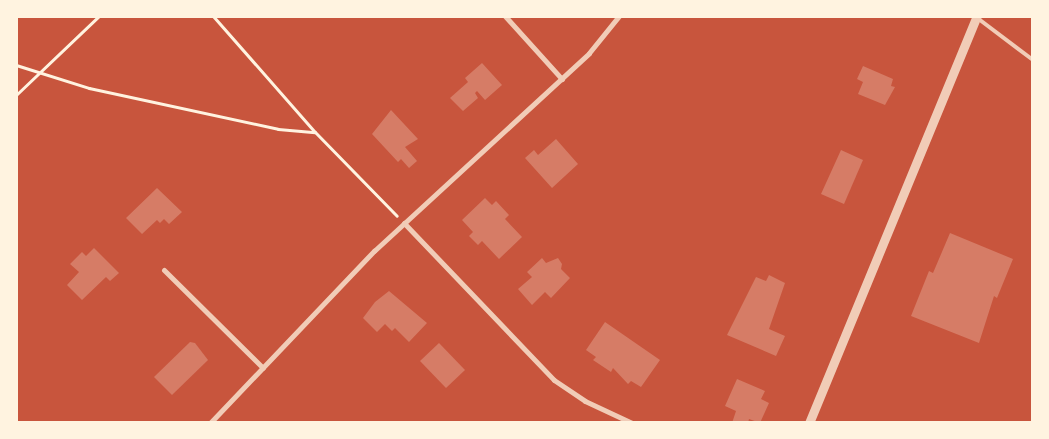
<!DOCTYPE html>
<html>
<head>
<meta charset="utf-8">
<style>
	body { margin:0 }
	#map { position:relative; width:1049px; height:439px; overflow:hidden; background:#c8553d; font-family:Raleway,sans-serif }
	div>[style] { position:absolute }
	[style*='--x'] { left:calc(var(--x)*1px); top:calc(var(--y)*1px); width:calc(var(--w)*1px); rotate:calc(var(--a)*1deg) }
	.building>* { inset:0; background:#d67c66 }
	.path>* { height:3px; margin:-1.5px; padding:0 1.5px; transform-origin:1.5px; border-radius:1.5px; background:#fff3e0 }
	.service>* { height:4px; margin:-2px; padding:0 2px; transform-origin:2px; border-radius:2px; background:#f1ccb7 }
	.minor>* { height:5px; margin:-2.5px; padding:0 2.5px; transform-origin:2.5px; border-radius:2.5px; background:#f1ccb7 }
	.tertiary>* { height:9px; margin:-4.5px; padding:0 4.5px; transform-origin:4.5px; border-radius:4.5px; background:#f1ccb7 }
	span { translate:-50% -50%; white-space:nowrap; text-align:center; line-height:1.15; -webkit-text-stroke:4.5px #fff3e0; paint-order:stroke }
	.frame { position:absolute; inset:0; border:18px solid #fff3e0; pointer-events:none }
</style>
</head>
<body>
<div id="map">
	<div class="building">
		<i style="clip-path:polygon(482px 63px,502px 85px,485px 100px,477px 91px,475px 93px,478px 98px,463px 111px,450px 98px,468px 82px,465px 78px)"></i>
		<i style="clip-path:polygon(863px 66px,893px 79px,891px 86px,895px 87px,885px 105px,858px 94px,863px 82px,857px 79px)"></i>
		<i style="clip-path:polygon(391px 110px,418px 139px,405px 147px,417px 161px,409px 168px,401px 159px,398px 162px,372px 134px)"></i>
		<i style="clip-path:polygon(556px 139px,578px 164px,552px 188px,525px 158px,534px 150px,538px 155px)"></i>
		<i style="clip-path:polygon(841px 150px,863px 160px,844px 204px,821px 194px)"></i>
		<i style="clip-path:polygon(157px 188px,182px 212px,169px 224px,164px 219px,160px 223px,157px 220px,142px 234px,126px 218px)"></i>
		<i style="clip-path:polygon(485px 198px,492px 205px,496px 201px,509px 215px,505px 219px,522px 237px,499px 259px,482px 241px,478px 245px,469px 236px,473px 232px,462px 220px)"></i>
		<i style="clip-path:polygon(950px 233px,1013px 259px,997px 298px,994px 296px,979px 343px,911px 316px,929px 271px,933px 273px)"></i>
		<i style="clip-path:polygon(94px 248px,119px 273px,110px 281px,106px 277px,82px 300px,67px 285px,79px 272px,70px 264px,82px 252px,86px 256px)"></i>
		<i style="clip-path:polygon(542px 258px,546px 263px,558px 258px,562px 264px,561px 269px,570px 278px,551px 298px,545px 292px,532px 305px,518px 289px,532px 277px,527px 272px)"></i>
		<i style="clip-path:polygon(769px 275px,785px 283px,769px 329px,785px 336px,776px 356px,727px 335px,756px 277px,766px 281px)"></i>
		<i style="clip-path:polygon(389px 291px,427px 323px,409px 342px,395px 328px,392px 331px,385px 324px,377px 332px,363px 318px,375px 302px)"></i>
		<i style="clip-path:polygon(605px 322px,660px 360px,641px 387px,631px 381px,628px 384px,613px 368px,611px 372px,593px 360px,596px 357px,586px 350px)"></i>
		<i style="clip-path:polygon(190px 342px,195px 343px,208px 360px,172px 395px,154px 377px)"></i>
		<i style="clip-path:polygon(439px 343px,465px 370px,446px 388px,420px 361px)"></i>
		<i style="clip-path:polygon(737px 379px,765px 391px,761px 399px,769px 403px,760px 423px,749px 419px,748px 423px,732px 423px,736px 411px,725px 406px)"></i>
	</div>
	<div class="path">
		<i style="--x:213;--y:16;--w:154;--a:48.7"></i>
		<i style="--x:315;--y:132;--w:117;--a:45.7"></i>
		<i style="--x:16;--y:65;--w:77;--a:17.5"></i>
		<i style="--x:89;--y:88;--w:193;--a:12.2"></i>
		<i style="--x:278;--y:129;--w:37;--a:5"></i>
		<i style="--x:16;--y:95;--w:115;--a:-43.6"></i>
	</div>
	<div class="service">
		<i style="--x:976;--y:17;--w:71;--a:37"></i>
	</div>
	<div class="minor">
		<i style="--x:505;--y:16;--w:85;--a:47.9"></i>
		<i style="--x:404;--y:223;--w:217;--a:46.3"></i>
		<i style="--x:554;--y:380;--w:37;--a:34"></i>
		<i style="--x:585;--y:401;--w:52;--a:25.1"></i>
		<i style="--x:164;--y:270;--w:139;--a:44.7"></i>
		<i style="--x:210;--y:423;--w:238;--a:-46.4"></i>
		<i style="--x:374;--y:251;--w:292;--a:-42.6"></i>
		<i style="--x:589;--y:53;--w:48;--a:-51"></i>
	</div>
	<div class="tertiary">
		<i style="--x:809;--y:423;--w:440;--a:-67.6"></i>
	</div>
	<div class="frame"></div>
</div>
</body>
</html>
